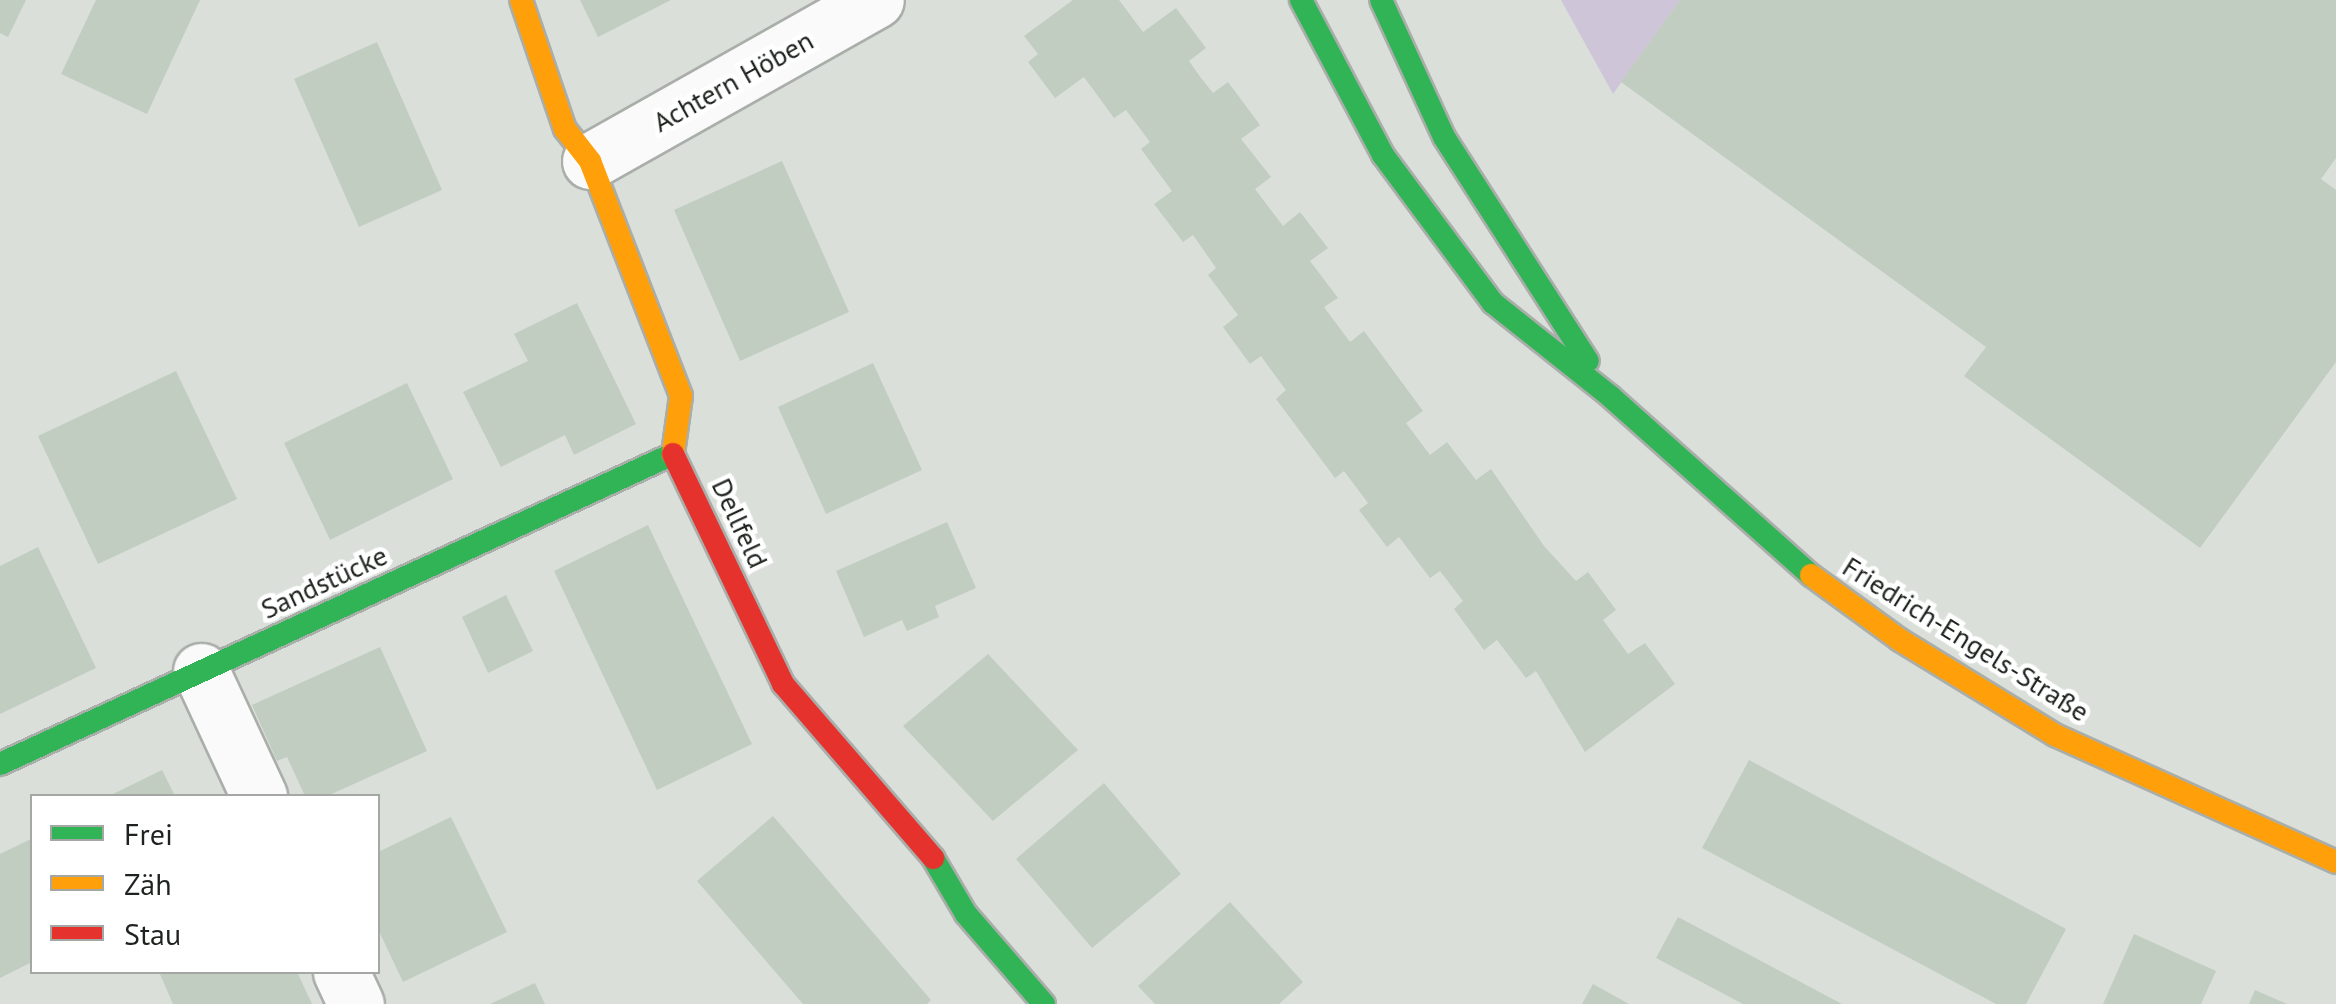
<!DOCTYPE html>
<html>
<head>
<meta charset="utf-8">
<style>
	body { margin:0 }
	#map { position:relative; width:2336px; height:1004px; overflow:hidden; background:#dadfda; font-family:"PT Sans",sans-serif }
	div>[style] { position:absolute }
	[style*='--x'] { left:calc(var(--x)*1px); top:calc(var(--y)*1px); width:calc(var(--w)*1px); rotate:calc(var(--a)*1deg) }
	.green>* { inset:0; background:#cec6d8 }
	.building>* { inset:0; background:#c1cdc0 }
	.roads { filter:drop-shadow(2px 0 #aaaeaa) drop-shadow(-2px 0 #aaaeaa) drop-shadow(0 2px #aaaeaa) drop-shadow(0 -2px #aaaeaa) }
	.street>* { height:55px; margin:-27.5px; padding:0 27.5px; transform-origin:27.5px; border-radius:27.5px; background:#f9faf9 }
	.fast>* { height:22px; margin:-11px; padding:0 11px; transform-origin:11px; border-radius:11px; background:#30b455 }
	.slow>* { height:22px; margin:-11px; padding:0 11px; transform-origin:11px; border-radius:11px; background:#ff9f0a }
	.jam>* { height:22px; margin:-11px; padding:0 11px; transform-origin:11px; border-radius:11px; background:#e5322d }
	span { translate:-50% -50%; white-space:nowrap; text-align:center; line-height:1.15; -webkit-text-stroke:9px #fff; paint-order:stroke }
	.street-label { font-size:28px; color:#1f231f }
	.legend { position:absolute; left:30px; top:794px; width:350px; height:180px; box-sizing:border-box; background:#fff; border:2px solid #a5a7a5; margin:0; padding:12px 18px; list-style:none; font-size:30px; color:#1f231f }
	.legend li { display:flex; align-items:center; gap:20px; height:50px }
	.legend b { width:50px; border:2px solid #a5a7a5 }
</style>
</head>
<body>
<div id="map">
	<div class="green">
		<i style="clip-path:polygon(1561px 0,1680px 0,1613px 94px)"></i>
	</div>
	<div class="building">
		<i style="clip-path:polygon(0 0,26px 0,8px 37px,0 33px)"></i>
		<i style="clip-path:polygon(96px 0,200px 0,147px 114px,61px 74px)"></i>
		<i style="clip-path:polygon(580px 0,671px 0,598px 37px)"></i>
		<i style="clip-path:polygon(1073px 0,1119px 0,1143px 32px,1176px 8px,1206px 48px,1189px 61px,1201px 78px,1213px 93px,1228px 82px,1260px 125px,1241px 139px,1271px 177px,1255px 189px,1283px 226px,1300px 212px,1328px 248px,1310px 261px,1338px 298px,1324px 307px,1350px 342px,1364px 331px,1423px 411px,1406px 423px,1430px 455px,1447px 442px,1476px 480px,1491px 469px,1544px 546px,1576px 581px,1588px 572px,1616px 610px,1603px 620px,1628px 654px,1645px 643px,1675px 684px,1585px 752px,1536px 671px,1526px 678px,1497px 640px,1484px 650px,1454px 609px,1463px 601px,1440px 571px,1430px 578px,1399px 537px,1387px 547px,1359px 510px,1368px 503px,1344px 471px,1335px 478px,1276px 399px,1286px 390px,1274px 374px,1261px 356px,1250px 364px,1223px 327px,1238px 315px,1208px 275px,1216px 268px,1193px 235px,1183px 242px,1154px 204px,1172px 191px,1141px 149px,1150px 142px,1126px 110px,1114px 118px,1084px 77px,1055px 98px,1028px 62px,1038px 54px,1024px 36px)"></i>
		<i style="clip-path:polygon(1680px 0,2336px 0,2336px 158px,2321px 179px,2336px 190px,2336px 362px,2200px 548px,1964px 376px,1986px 347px,1621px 82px)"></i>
		<i style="clip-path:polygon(377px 42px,442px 190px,359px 227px,294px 79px)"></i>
		<i style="clip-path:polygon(782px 161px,849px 312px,740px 361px,674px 210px)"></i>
		<i style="clip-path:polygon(577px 303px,636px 424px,574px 455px,565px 435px,501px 467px,463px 392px,528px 361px,514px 334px)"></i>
		<i style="clip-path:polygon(873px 363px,922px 470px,826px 514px,778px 407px)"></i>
		<i style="clip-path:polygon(176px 371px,237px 499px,98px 564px,38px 436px)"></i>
		<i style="clip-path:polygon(407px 383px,453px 479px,330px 540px,284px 443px)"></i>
		<i style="clip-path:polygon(947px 522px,976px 588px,935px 606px,939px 617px,907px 631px,902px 620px,864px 637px,836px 571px)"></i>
		<i style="clip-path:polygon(648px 525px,752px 744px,657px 790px,554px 571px)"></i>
		<i style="clip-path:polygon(38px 547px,96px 668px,0 714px,0 566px)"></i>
		<i style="clip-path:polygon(506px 595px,533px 651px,488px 673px,462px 617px)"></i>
		<i style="clip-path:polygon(380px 647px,427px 751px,327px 796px,305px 796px,287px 757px,277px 761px,252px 705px)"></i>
		<i style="clip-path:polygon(988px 654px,1078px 750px,993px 821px,903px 726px)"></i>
		<i style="clip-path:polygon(1749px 760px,2066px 929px,2026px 1004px,1996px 1004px,1702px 848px)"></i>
		<i style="clip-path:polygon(162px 770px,175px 796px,109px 796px)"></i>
		<i style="clip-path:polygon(1104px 783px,1181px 874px,1092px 948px,1016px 859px)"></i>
		<i style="clip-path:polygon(773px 816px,931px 1000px,927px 1004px,803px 1004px,697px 881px)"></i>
		<i style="clip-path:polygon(451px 817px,507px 932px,403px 982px,378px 929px,378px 852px)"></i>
		<i style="clip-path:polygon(31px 839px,32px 962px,0 978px,0 854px)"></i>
		<i style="clip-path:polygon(1230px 902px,1303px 982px,1279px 1004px,1155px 1004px,1138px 986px)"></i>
		<i style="clip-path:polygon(1678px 917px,1842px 1004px,1743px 1004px,1656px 958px)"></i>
		<i style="clip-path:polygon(2134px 934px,2216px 971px,2201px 1004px,2103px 1004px)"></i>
		<i style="clip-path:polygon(159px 972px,297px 972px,312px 1004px,173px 1004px)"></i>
		<i style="clip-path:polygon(535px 983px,545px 1004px,490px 1004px)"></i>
		<i style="clip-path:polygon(1593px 984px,1629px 1004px,1582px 1004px)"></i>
		<i style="clip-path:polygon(2255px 990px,2287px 1004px,2249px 1004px)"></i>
	</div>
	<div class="roads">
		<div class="street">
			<i style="--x:590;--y:161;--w:328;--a:-29.4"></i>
			<i style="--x:201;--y:671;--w:138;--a:65.1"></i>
			<i style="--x:341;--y:972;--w:35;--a:65"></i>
		</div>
		<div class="fast">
			<i style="--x:1301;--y:0;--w:175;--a:62.1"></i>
			<i style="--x:1383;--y:155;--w:184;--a:53.4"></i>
			<i style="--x:1493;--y:303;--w:151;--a:38.5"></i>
			<i style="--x:1611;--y:397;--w:268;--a:41.7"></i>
			<i style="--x:1381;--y:0;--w:151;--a:65.3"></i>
			<i style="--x:1444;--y:137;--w:266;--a:57.3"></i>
			<i style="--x:0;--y:764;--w:741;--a:-24.73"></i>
			<i style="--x:933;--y:858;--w:65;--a:59.5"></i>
			<i style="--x:966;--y:914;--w:119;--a:49.1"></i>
		</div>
		<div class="slow">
			<i style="--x:521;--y:0;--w:136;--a:71.2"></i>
			<i style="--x:565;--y:129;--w:41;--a:52"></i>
			<i style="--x:590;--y:161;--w:252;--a:68.8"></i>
			<i style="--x:681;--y:396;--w:59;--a:97.9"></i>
			<i style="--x:1811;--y:575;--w:110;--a:36.1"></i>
			<i style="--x:1900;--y:640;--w:182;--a:31.5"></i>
			<i style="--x:2055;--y:735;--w:308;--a:24.3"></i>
		</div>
		<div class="jam">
			<i style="--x:673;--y:454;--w:255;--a:64.4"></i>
			<i style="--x:783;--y:684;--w:230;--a:49.2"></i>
		</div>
	</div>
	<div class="street-label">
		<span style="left:733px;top:81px;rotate:-29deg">Achtern Höben</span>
		<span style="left:740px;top:523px;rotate:65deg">Dellfeld</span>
		<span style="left:324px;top:582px;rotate:-25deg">Sandstücke</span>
		<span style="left:1966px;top:639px;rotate:32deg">Friedrich-Engels-Straße</span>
	</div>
	<ul class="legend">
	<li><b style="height:12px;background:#30b455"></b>Frei</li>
	<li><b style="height:12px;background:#ff9f0a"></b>Zäh</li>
	<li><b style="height:12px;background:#e5322d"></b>Stau</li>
	</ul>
</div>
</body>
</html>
